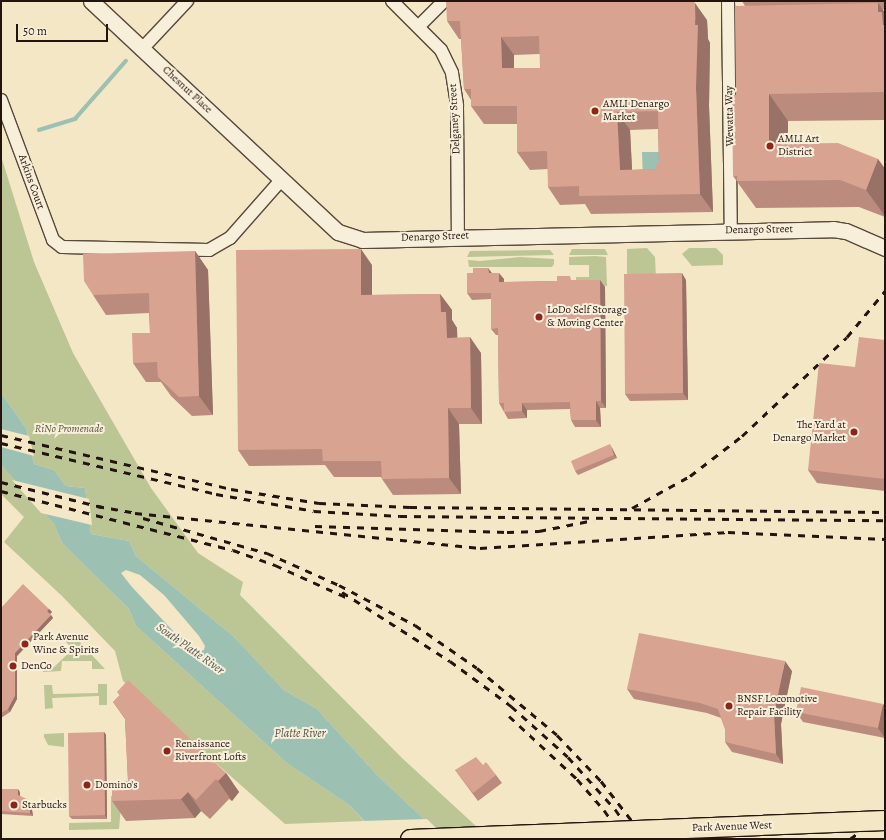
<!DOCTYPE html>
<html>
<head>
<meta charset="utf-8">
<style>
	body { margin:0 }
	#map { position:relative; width:886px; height:840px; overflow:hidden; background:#f4e7c6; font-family:Alegreya,serif }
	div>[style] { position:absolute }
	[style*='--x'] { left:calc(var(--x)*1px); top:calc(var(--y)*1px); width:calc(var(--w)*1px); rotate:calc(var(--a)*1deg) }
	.green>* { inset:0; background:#bcc594 }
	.water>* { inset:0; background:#9cc0b2 }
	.pier>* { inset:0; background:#f4e7c6 }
	.stream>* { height:3.5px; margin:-1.75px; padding:0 1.75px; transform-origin:1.75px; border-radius:1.75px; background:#9cc0b2 }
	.roads { filter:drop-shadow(1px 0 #57493c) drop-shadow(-1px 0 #57493c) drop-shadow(0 1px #57493c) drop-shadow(0 -1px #57493c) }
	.minor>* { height:12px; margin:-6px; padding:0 6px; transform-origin:6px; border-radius:6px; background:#f8efda }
	.tertiary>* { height:15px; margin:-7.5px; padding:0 7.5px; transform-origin:7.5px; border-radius:7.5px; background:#f8efda }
	.rail>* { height:3px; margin-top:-1.5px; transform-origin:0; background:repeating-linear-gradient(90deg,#23140e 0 7px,transparent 0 14px) }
	.bridges { filter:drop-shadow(1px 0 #23140e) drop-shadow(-1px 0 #23140e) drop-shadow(0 1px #23140e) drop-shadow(0 -1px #23140e) }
	.primary-bridge>* { height:19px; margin:-9.5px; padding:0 9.5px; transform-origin:9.5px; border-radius:9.5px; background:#f4e7c6 }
	.wall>* { inset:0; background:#bb8c7e }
	.shaded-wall>* { inset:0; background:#987266 }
	.building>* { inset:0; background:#d9a392 }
	.dots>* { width:11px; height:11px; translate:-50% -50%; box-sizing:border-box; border:2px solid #f8efda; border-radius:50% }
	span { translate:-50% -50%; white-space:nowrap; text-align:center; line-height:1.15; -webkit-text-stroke:4px #f8efda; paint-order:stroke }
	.street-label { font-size:11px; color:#23140e }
	.poi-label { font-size:11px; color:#23140e }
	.left { translate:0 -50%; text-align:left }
	.right { translate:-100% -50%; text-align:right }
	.park-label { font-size:11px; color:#59523d; font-style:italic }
	.water-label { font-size:12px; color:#4d5047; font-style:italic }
	.frame { position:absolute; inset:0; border:2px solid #23140e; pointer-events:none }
	.scale { position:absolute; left:16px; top:24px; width:92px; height:18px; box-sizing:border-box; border:2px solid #23140e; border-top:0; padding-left:5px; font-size:12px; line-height:14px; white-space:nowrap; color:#23140e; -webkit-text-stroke:3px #f8efda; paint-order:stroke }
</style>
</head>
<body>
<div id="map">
	<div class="green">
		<i style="clip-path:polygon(1px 156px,34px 262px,73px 353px,151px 488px,198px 553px,243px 582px,240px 595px,402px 758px,490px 839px,445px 839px,377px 775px,317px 709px,284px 690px,233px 636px,136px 556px,129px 541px,91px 534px,85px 488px,66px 486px,54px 470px,34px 464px,26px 428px,1px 393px)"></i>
		<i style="clip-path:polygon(647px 248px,655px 257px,656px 279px,627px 280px,627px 249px)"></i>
		<i style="clip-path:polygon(689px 248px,716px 248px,723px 255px,723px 265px,692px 266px,682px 254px)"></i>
		<i style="clip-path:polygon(572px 249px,605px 249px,608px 255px,569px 255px)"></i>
		<i style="clip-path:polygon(550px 250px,554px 255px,467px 257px,470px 251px)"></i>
		<i style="clip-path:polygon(595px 256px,606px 257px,607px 286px,576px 286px,576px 277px,589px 277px,589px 265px,569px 265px,569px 257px)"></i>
		<i style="clip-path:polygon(519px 257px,554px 259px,554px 264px,552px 267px,469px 267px,468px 260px,480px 261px)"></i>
		<i style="clip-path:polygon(1px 465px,54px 524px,62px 543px,129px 609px,136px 626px,288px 764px,349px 805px,364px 821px,285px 824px,123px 681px,115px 651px,62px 596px,4px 542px,24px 517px,1px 494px)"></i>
		<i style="clip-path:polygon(73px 635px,105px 669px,92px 669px,92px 661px,62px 661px,61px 671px,43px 672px,43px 665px,47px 662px,53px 668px,73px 649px,66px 642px)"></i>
		<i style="clip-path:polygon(98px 684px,107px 684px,107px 705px,99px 705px,99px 696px,52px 698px,53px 708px,45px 709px,44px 685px,52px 685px,53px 694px,98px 693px)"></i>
		<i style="clip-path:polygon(64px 733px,64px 747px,48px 745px,44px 737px,44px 734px)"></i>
		<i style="clip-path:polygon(111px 796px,122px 796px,119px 829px,69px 830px,69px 823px,111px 822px)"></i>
	</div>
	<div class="water">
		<i style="clip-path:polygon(642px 152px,663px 152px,663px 178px,643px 179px)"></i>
		<i style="clip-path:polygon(evenodd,1px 393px,26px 428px,34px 464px,54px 470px,66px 486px,85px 488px,91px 534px,129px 541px,136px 556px,233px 636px,284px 690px,317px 709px,377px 775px,445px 839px,382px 839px,349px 805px,288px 764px,136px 626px,129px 609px,62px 543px,54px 524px,1px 465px,1px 393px,126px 570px,140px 575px,164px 595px,199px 636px,205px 646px,204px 650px,199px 651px,174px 632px,132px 587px,121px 573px,126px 570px)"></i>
	</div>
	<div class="pier">
		<i style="clip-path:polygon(1px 429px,29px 436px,34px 456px,1px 447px)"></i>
		<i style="clip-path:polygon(12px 480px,89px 499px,92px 525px,41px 513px)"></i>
		<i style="clip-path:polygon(427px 819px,447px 839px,379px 839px,362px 821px)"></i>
	</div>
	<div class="stream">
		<i style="--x:39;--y:130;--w:38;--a:-17"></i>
		<i style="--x:75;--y:119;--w:77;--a:-48.7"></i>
	</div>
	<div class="roads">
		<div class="minor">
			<i style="--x:392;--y:1;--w:69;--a:45"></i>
			<i style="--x:441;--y:50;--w:25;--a:64"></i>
			<i style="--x:452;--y:73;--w:33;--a:81"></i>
			<i style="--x:457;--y:106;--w:130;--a:89.6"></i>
			<i style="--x:728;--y:1;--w:230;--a:89.3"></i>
			<i style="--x:419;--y:26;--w:35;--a:-45"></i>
			<i style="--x:142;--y:49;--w:66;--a:-46.8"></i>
			<i style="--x:1;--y:100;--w:149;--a:69.6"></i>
			<i style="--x:53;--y:240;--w:11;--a:38"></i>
			<i style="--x:62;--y:247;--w:147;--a:1.2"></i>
			<i style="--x:209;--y:250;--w:24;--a:-30"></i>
			<i style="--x:230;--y:238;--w:79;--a:-48.6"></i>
		</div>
		<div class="tertiary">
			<i style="--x:91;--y:1;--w:338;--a:43.1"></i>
			<i style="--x:338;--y:232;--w:25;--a:18"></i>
			<i style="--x:362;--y:240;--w:471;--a:-1.3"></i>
			<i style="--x:833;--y:229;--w:13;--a:9"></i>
			<i style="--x:846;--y:231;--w:43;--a:23.6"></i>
		</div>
	</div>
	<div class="rail">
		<i style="--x:1;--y:435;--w:236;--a:13.2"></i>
		<i style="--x:231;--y:489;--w:89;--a:9"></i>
		<i style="--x:319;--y:503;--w:91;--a:2.5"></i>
		<i style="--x:410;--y:507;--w:475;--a:0.6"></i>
		<i style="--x:1;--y:443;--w:221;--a:13.3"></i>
		<i style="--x:216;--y:494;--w:99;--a:9.8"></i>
		<i style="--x:314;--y:511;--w:86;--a:3.3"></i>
		<i style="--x:400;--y:516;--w:485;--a:0.5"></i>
		<i style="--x:1;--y:482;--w:104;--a:13.9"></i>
		<i style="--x:1;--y:491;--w:239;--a:14.3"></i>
		<i style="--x:233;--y:550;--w:45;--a:19.7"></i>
		<i style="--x:275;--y:565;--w:78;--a:24.3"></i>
		<i style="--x:97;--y:506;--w:39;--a:10"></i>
		<i style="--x:135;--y:513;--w:347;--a:5.8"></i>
		<i style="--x:480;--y:548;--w:249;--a:-3.7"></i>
		<i style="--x:728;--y:532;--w:157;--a:2.6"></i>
		<i style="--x:632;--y:508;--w:66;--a:-28.9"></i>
		<i style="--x:690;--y:476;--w:66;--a:-37.6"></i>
		<i style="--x:742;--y:436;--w:144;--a:-43.3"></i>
		<i style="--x:847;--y:337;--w:60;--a:-50.4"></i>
		<i style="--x:143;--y:518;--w:129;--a:15.8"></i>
		<i style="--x:267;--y:553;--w:79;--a:24"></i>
		<i style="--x:339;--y:585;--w:86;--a:27.8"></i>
		<i style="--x:415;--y:625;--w:75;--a:34.7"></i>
		<i style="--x:477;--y:668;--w:104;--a:39.9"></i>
		<i style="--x:557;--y:735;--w:64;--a:46.3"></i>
		<i style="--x:601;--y:781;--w:73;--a:52.2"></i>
		<i style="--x:315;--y:526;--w:192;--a:1.8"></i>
		<i style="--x:507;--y:532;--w:32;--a:-2"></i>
		<i style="--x:539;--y:531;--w:56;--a:-11.3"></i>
		<i style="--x:342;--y:592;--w:128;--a:32.6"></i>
		<i style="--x:450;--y:661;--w:76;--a:36.4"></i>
		<i style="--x:511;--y:706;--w:76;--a:41.8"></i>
		<i style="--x:568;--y:757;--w:70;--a:47.9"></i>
		<i style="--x:615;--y:809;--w:37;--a:55"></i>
		<i style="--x:509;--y:716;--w:93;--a:42.8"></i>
		<i style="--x:577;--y:779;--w:41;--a:48.9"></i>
		<i style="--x:604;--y:810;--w:35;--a:55"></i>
		<i style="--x:850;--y:839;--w:44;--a:-36.6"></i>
	</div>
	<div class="bridges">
		<div class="primary-bridge">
			<i style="--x:410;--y:839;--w:475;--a:-2.3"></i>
		</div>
	</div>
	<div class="wall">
		<i style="clip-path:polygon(742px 1px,885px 1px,885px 8px,883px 10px,885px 13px,885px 120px,788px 121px,788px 144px,878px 159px,885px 169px,885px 217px,859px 207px,756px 208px,733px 176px,736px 95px,745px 6px)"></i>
		<i style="clip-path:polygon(evenodd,707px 20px,708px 39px,710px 43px,709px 106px,713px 212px,591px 214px,585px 204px,560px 205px,548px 187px,548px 169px,530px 170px,517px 152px,517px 124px,484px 124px,471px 106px,471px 100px,464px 89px,461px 39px,459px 39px,447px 21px,707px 20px,540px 54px,540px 68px,514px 68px,514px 55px,540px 54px,707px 20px,658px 129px,659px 164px,656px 169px,632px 170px,630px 130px,658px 129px)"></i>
		<i style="clip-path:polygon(195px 251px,208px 270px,213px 415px,192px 416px,171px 396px,161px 382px,146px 382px,133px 363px,150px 333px,149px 313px,106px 315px,93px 295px)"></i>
		<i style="clip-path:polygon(372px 265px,372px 295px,440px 294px,452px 310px,452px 320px,457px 328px,457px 338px,481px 353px,482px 424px,459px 424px,461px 494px,393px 495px,382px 479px,381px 477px,334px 477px,325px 465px,249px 466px,238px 450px)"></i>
		<i style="clip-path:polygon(488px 268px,492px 273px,504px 279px,504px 282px,557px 281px,574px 280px,605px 287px,606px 408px,600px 408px,601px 427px,575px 427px,571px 420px,570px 409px,527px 410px,527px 418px,508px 419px,499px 403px,498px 335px,496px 335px,491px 329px,491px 299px,472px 300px,467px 293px)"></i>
		<i style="clip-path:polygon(686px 280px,688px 400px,630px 401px,625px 394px)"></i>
		<i style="clip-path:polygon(885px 340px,885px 491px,817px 483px,808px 470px,855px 367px)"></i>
		<i style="clip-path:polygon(612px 448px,617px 458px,578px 475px,575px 471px)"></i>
		<i style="clip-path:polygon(1px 608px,49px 609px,52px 612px,50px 614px,53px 618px,17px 656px,17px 699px,10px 712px,1px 718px)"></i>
		<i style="clip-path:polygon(792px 671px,781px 724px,783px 764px,732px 752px,725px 742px,725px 729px,721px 718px,707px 713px,634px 699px,627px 689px)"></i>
		<i style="clip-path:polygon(117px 692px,226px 773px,239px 792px,232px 801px,229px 799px,210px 819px,201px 811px,195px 818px,126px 821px,112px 801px,128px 781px,125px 719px,113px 702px,120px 695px)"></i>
		<i style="clip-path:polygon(885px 706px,885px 738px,803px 722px,796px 712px)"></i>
		<i style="clip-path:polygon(104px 732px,106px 735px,107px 819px,72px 819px,69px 816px)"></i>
		<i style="clip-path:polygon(483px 765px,496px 775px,502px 783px,478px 801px,455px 770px)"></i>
		<i style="clip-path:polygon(1px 789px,20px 792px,20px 796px,31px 804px,33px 816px,1px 814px)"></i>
	</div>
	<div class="shaded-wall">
		<i style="clip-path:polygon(695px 3px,707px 20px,708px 39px,710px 43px,709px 106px,713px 212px,700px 194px,696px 88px)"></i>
		<i style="clip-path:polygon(878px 3px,885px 13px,885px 28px,883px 25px,878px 12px)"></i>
		<i style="clip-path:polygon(501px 37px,514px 55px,514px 86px,502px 68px)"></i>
		<i style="clip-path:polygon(769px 94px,788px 121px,788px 171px,769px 144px)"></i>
		<i style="clip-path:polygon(617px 112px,630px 130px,633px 188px,620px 170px)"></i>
		<i style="clip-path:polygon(878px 159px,885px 169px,885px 216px,866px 190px)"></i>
		<i style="clip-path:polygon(361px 249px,372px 265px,372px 311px,361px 295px)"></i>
		<i style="clip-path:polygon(195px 251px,208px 270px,213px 415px,199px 396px)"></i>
		<i style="clip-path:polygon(488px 268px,493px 275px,489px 273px)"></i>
		<i style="clip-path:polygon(499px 273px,504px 279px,504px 289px,499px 282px)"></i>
		<i style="clip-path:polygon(682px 273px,686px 280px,688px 400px,683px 393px)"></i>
		<i style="clip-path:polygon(600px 280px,605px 287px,606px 408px,601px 401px)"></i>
		<i style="clip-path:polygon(440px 294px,452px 310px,452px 320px,457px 328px,458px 354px,447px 338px,441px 312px)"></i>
		<i style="clip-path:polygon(470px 337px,481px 353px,482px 424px,471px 408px)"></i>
		<i style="clip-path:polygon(596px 401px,600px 408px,601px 427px,596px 420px)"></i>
		<i style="clip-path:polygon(522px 403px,527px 410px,527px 418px,522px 411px)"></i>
		<i style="clip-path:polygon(448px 408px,459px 424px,461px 494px,449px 478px)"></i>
		<i style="clip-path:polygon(610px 444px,617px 458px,614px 455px)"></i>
		<i style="clip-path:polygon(49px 609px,52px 612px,49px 615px,47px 611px)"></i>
		<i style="clip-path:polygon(51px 615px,53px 618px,17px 656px,17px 699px,10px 712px,8px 709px,15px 653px)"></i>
		<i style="clip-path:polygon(785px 661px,792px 671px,781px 724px,783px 764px,776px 754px,774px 714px)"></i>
		<i style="clip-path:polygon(883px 704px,885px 706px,885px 738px,878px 728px)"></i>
		<i style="clip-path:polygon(104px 732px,106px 735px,107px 819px,105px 815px)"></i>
		<i style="clip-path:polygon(226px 773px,239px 792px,232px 801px,218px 781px)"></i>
		<i style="clip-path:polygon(18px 789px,20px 792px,20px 798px,18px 795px)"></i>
		<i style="clip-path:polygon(188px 792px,201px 811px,195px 818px,181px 799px)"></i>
		<i style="clip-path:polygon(29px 800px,31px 804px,33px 816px,30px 813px)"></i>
	</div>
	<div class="building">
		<i style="clip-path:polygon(evenodd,446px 1px,693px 1px,695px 3px,695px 25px,698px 25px,696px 88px,700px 194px,579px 196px,579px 186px,548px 187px,547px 151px,517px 152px,517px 106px,471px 106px,471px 89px,464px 89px,460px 21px,447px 21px,446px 1px,539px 36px,540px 68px,502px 68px,501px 37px,539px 36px,446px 1px,658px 111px,659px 164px,656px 164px,656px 169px,620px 170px,617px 112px,658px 111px)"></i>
		<i style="clip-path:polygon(878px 3px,878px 12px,882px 12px,883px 25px,885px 25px,885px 89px,884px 89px,884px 92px,769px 94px,769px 144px,838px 143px,878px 159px,866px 190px,840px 180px,737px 181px,737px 176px,733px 176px,732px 95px,736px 95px,735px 6px)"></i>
		<i style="clip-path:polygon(361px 249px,361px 295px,440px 294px,441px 312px,446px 312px,447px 338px,470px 337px,471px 408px,448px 408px,449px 478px,382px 479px,381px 461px,323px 461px,322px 449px,238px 450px,236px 250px)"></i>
		<i style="clip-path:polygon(195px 251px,199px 396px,179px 397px,158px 377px,157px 362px,133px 363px,132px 333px,150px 333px,149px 293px,93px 295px,84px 281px,83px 254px)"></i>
		<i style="clip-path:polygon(473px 268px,488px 268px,489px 273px,499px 273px,499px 282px,557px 281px,557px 276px,570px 276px,571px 280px,600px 280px,601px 401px,596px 401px,596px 420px,571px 420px,570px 402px,522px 403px,522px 411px,504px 412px,504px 403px,499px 403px,498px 328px,491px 329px,491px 293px,467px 293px,467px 273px,473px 273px)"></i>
		<i style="clip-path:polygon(682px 273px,683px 393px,625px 394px,624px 274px)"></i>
		<i style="clip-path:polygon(859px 337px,885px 340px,885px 479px,808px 470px,819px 363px,855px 367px)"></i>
		<i style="clip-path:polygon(610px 444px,614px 455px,575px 471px,571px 461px)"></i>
		<i style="clip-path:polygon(23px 584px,49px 609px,47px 611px,51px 615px,15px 653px,15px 696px,8px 709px,1px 713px,1px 608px)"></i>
		<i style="clip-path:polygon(639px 633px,785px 661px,774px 714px,776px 754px,725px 742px,725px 729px,718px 709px,700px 703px,627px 689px)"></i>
		<i style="clip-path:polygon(128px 680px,226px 773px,218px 781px,216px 779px,196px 800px,188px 792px,181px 799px,112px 801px,112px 782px,128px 781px,125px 718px,113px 702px,120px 695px,117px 692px)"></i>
		<i style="clip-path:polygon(801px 687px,883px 704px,878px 728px,796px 712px)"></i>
		<i style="clip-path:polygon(104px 732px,105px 815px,69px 816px,68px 733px)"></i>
		<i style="clip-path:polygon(476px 757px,483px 765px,486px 762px,496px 775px,473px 793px,455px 770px)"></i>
		<i style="clip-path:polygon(1px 789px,18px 789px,18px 795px,29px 800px,30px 813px,1px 811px)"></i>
	</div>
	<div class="dots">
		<i style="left:595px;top:111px;background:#8f2418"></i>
		<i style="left:770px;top:146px;background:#8f2418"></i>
		<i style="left:539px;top:317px;background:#8f2418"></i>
		<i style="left:854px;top:432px;background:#8f2418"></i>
		<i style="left:25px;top:644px;background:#8f2418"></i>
		<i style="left:13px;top:666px;background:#8f2418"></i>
		<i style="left:729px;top:706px;background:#8f2418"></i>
		<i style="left:167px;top:751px;background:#8f2418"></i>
		<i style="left:87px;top:785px;background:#8f2418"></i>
		<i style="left:14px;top:805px;background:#8f2418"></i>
	</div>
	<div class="street-label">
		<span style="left:187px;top:90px;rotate:43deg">Chesnut Place</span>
		<span style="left:730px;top:116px;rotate:-91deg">Wewatta Way</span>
		<span style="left:455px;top:119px;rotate:-93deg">Delganey Street</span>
		<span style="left:31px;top:182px;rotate:70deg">Arkins Court</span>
		<span style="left:759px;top:230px;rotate:-1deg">Denargo Street</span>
		<span style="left:435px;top:237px;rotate:-2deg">Denargo Street</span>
		<span style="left:732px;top:827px;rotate:-2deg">Park Avenue West</span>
	</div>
	<div class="poi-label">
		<span class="left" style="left:603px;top:111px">AMLI Denargo<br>Market</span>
		<span class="left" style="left:778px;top:146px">AMLI Art<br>District</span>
		<span class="left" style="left:547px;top:317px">LoDo Self Storage<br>&amp; Moving Center</span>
		<span class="right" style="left:846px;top:432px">The Yard at<br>Denargo Market</span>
		<span class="left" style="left:33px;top:644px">Park Avenue<br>Wine &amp; Spirits</span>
		<span class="left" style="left:21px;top:666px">DenCo</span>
		<span class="left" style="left:737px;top:706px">BNSF Locomotive<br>Repair Facility</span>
		<span class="left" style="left:175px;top:751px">Renaissance<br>Riverfront Lofts</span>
		<span class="left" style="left:95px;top:785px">Domino's</span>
		<span class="left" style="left:22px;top:805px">Starbucks</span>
	</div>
	<div class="park-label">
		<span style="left:69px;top:429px">RiNo Promenade</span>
	</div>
	<div class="water-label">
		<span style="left:190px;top:649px;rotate:35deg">South Platte River</span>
		<span style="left:300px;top:734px">Platte River</span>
	</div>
	<div class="frame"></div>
	<div class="scale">50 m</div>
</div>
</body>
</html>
